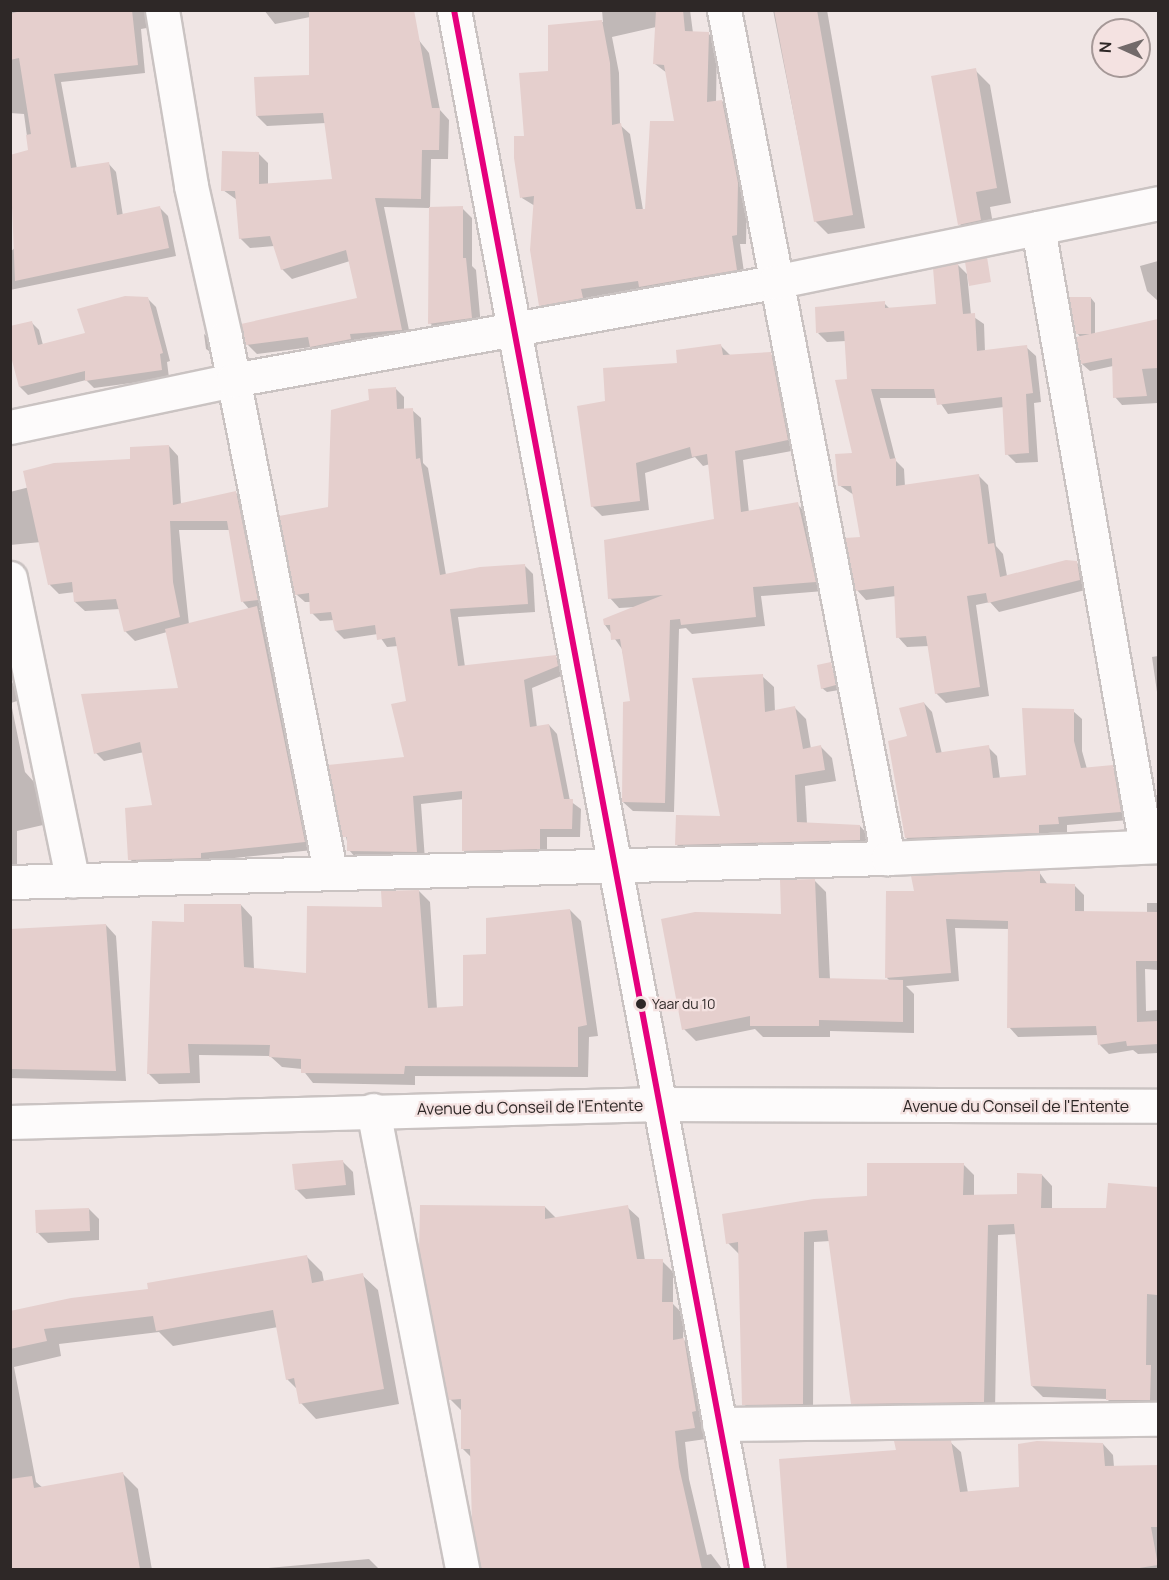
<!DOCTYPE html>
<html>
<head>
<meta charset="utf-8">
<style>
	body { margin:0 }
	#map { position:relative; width:1169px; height:1580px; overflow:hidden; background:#f0e6e5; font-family:Manrope,sans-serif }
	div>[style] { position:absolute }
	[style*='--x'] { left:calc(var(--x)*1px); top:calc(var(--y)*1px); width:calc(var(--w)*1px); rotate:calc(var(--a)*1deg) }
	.shadow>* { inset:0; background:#0003 }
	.building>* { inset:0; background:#e5cfcd }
	.roads { filter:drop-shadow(2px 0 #cac3c2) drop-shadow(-2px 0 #cac3c2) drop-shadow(0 2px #cac3c2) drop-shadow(0 -2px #cac3c2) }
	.minor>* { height:33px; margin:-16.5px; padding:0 16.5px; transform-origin:16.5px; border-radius:16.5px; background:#fdfbfb }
	.bus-1>* { height:6px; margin:-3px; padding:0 3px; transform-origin:3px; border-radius:3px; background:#e5007d }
	.dots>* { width:16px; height:16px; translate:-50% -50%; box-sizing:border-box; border:3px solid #f4e2e1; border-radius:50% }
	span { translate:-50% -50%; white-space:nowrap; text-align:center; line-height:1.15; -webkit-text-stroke:4.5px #f4e2e1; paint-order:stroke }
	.bus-label { font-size:14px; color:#2e2827 }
	.left { translate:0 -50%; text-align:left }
	.street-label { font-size:16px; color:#2e2827 }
	.frame { position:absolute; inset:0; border:12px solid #2e2827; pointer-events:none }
	.north { position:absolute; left:1091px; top:18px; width:60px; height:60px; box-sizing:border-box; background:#f4e2e1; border:2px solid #a59897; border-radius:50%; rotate:273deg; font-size:16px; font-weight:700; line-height:24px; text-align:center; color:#2e2827 }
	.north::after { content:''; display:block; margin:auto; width:21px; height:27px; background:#726a6a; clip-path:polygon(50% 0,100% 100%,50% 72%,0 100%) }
</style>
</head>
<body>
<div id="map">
	<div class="shadow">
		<i style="clip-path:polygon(10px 10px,154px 10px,152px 27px,141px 29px,145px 73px,61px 82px,77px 169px,108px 163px,116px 172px,123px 216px,160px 208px,168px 216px,176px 256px,10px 290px,10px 252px,23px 241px,10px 201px,10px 157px,29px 151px,24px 114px,10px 113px)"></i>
		<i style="clip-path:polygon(264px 10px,395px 10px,429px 53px,440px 110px,449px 120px,448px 159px,431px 159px,430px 208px,462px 208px,472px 218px,472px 266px,476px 270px,481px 327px,440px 333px,430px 323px,430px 208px,384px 207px,411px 340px,321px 356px,312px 347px,257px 354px,247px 344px,359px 299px,350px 261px,292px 279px,282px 269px,274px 246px,250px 248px,240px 238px,237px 200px,223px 190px,258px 153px,268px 163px,268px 185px,334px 180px,326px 123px,267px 126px,257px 116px,311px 76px,310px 17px,275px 24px)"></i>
		<i style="clip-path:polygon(evenodd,602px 10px,690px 10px,693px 33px,708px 33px,717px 43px,716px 102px,722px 101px,731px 110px,747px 194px,746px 244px,740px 244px,745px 279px,590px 298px,591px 307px,550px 314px,540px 305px,535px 206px,522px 198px,525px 137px,550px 73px,550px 26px,603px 22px,602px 10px,656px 27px,655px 64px,667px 73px,676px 122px,647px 210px,643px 210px,630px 134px,620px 125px,619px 73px,612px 37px,656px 27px)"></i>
		<i style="clip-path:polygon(773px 10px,827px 10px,865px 228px,828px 234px,815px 221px)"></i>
		<i style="clip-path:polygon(975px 70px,990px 85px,1011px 203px,990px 207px,995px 235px,974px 239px,960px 224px)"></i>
		<i style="clip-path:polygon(1158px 261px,1158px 301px,1147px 291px,1140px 266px)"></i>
		<i style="clip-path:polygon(958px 265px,967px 274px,971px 315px,984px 324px,985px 352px,1026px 347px,1036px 356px,1041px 402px,1034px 403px,1038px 462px,1016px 463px,1007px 454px,1004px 407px,948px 414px,937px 398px,880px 398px,896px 461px,904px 469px,905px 487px,978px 475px,988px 485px,996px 546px,1003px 554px,1007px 576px,1076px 562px,1086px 572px,1089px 589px,999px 612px,990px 602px,976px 605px,989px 696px,946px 703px,936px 693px,929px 646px,907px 647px,898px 637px,896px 596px,866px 600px,857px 590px,862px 538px,854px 495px,839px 485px,854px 455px,846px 341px,827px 342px,818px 333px,884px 303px,891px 310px,937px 306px)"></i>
		<i style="clip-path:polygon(1091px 298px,1095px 303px,1095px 335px,1158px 320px,1158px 403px,1122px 405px,1115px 397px,1113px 366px,1090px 371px,1082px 364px,1081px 338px,1077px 333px)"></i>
		<i style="clip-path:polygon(148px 299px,156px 307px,170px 361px,167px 362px,169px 378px,94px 388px,86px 380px,28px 395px,20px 387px,10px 347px,31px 322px,39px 330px,43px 345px,87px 334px)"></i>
		<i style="clip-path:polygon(204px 334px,209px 338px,212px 353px,206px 349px)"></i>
		<i style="clip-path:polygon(721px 346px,731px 356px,770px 354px,780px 363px,797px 450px,743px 460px,749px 513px,797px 504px,807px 514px,824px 591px,761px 596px,765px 626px,692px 634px,686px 628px,679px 629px,674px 812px,633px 811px,623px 802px,632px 702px,622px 649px,605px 625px,636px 607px,619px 608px,610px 598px,716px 521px,710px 464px,703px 466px,695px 457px,645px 473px,649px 510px,602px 516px,592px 506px,606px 403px)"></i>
		<i style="clip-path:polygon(396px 389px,404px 397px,404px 410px,412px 410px,421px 418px,423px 463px,428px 468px,446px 575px,525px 566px,533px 574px,535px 612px,458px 617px,465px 667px,555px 656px,564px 665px,566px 674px,532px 688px,537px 728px,549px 725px,557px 734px,570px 801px,581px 809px,580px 837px,547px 837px,547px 857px,472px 859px,464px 850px,464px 799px,421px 804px,425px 860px,357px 859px,349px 850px,330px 766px,406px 759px,408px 702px,398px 646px,387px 647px,378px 634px,344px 639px,336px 631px,334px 620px,320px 621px,312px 613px,311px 602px,305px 602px,296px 594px,370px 401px)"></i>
		<i style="clip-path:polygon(evenodd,169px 446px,178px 456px,181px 504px,236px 493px,245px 503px,266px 609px,259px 610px,265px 616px,313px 850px,138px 868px,130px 859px,153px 806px,144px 752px,104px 761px,96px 753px,180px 689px,167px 632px,135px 641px,125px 631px,120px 609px,85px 611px,75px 602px,75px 592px,59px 594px,50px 585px,41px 542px,10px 545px,10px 492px,132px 461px,169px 446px,179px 530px,231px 530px,243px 602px,250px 610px,189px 625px,179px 530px)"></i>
		<i style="clip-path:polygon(1158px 656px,1158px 699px,1152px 657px)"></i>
		<i style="clip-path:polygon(830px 663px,839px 690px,827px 692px,822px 688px)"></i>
		<i style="clip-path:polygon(762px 676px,774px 687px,775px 712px,795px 708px,806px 719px,811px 749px,821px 747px,832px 758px,836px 781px,805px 786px,807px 824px,860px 826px,871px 838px,870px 851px,688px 856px,676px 844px,722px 817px)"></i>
		<i style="clip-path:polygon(10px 677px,20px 700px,11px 703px,25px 772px,34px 782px,43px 825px,17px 831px,17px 873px,10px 877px)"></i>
		<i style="clip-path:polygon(924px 703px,932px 712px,942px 754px,988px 747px,997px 756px,1000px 779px,1028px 776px,1073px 711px,1082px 719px,1082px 751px,1087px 769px,1112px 767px,1121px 775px,1129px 820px,1067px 825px,1067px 832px,1047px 833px,1047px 841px,915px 846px,906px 838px,909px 737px)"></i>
		<i style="clip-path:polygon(1039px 872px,1048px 885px,1075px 886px,1084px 895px,1084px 913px,1147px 913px,1147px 903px,1158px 903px,1158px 970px,1145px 969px,1146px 1011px,1158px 1010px,1158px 1053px,1138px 1054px,1133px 1050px,1109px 1054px,1100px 1045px,1098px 1035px,1018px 1037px,1009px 1027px,1010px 929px,955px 928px,959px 981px,906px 986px,914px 994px,914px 1033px,830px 1031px,830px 1037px,763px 1037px,755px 1029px,696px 1041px,684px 1029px,814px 880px,826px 892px,830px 980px,891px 982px,887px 978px,916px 893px)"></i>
		<i style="clip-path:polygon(419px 891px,430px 902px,437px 1009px,464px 1008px,487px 956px,570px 910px,581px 921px,598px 1036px,589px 1037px,588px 1077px,415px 1076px,415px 1085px,313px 1083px,302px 1069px,282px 1067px,270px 1056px,199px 1055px,200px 1083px,159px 1084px,148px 1073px,185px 924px,241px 905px,252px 917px,254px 970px,307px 974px,384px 909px)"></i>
		<i style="clip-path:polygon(106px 925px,116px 936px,126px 1081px,10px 1078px,10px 931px)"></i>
		<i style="clip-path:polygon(343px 1162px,353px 1172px,355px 1195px,306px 1199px,296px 1189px)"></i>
		<i style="clip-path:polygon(963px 1164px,974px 1175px,974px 1197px,1018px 1196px,1042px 1175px,1052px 1186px,1052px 1209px,1108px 1210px,1110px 1184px,1158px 1188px,1158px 1409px,1118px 1410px,1107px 1399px,1043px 1397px,1032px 1386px,1017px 1234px,998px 1235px,995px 1412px,863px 1414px,852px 1403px,830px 1241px,814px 1242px,813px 1414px,754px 1415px,744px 1404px,739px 1254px,728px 1243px)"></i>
		<i style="clip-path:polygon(545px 1207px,557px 1219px,627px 1207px,639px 1218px,645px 1261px,662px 1261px,673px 1272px,673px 1304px,684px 1315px,683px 1339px,695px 1351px,707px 1422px,702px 1423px,706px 1439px,685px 1442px,689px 1479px,707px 1555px,711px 1554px,723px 1570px,482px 1570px,472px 1458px,462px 1448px,462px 1411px,450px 1399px)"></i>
		<i style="clip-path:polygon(89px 1209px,99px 1219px,99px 1240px,48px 1243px,38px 1233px)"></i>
		<i style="clip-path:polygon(306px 1256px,322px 1272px,324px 1282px,362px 1275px,378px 1290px,399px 1404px,316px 1419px,301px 1403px,298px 1390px,287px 1379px,278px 1327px,173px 1346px,159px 1332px,59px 1344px,61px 1356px,14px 1367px,36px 1482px,43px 1488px,122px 1473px,138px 1489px,152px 1570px,10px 1570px,10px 1313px,150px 1290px)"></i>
		<i style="clip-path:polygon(950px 1442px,961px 1452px,968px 1493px,1020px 1489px,1103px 1444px,1113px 1455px,1114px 1467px,1158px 1467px,1158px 1570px,789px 1570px,780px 1461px,897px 1452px)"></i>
		<i style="clip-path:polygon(369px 1559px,380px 1570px,245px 1570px)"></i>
	</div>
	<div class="building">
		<i style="clip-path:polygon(24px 10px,132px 10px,138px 65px,54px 74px,71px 168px,109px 162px,117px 215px,160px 206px,169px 248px,15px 281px,10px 155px,28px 150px,26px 135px,31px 134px,19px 58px,10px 60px,10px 14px)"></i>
		<i style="clip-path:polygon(309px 10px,414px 10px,432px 108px,440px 108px,439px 150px,422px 150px,421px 199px,375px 198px,402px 330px,350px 334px,351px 339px,310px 347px,308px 337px,246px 345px,241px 324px,357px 298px,346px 250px,281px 270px,270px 236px,239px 239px,235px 191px,221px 191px,222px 151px,259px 152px,259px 184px,332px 179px,323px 113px,256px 116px,254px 77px,309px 75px)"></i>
		<i style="clip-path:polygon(656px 10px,683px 10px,685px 31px,709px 32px,707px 102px,722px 100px,738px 183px,737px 235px,732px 236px,737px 270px,639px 287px,638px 281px,581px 289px,583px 298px,539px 306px,530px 250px,534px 196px,520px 198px,514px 158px,514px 136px,524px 136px,519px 73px,548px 71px,548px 25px,602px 20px,610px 63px,612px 125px,621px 123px,636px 209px,645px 209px,650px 121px,674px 121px,664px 65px,653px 64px)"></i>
		<i style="clip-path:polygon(774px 10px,817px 10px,853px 215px,814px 222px)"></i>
		<i style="clip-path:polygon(976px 68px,997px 188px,976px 192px,981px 220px,958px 225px,931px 76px)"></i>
		<i style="clip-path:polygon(463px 206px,463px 258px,466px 258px,472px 318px,428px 324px,429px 207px)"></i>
		<i style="clip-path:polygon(987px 257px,991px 282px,969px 286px,965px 262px)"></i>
		<i style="clip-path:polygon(958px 263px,963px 314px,975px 313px,977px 351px,1027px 345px,1033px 393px,1026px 394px,1029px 453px,1005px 455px,1002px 397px,937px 405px,934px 389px,871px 389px,890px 459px,896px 458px,896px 486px,979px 474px,988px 544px,994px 543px,1000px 577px,1066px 560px,1077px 561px,1080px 580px,988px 603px,986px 593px,967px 596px,980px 687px,935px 694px,926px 636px,896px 638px,894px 586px,855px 591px,845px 538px,860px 537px,851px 486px,838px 486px,835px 454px,852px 453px,835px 380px,847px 379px,844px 331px,816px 333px,815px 307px,885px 301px,885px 308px,936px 304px,933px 268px)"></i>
		<i style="clip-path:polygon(125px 296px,148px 297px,163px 353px,160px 354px,162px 370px,85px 381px,85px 371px,19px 387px,10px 353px,10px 326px,32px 321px,38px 345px,85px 333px,77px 309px)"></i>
		<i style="clip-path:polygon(1069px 297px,1091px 297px,1091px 334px,1076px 334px)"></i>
		<i style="clip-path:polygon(1158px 319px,1158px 368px,1142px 369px,1147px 396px,1113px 398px,1112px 358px,1081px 364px,1076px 337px)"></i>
		<i style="clip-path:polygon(721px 344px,723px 355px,771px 352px,788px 440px,735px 451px,741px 512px,798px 502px,816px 582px,753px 587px,756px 617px,681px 625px,680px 619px,670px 620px,665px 803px,622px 802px,623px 702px,630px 701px,620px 639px,611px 640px,610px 625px,604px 625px,603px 619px,663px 595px,608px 599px,604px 540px,714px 519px,707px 454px,692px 457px,690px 447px,636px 463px,640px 501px,591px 507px,577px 406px,605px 401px,603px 368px,677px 363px,676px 350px)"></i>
		<i style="clip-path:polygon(396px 387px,397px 409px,413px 408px,416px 459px,420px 458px,440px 575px,480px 567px,525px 564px,528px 604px,450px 609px,458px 666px,556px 655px,558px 666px,524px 680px,530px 727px,549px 724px,564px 799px,573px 799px,572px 829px,540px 829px,540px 849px,462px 851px,462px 791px,413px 796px,417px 852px,347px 851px,347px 837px,342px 837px,328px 765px,404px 757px,391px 704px,406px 701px,395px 637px,377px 640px,375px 625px,335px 631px,331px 612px,310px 614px,309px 593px,295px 595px,279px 516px,328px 507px,331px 410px,369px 400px,368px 389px)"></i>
		<i style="clip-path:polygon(169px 445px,173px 505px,236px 491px,258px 600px,241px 602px,227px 521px,170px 521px,173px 582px,180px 617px,124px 632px,116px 599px,74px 602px,72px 582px,48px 585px,23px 471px,54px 463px,130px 459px,130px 447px)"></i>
		<i style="clip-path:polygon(257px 606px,305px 842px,201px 853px,201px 858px,128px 860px,125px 808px,152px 805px,140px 742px,94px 754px,81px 694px,178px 688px,165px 629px)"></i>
		<i style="clip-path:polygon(831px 662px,836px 685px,821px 689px,817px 665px)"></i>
		<i style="clip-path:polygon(763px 674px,765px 712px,795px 706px,803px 749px,821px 745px,825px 770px,795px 775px,797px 822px,860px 825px,860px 840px,675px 845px,676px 815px,720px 816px,692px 678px)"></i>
		<i style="clip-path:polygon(924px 702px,936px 753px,989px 745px,993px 778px,1026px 775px,1022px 708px,1074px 709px,1074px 741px,1081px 768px,1113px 765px,1121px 812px,1058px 817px,1059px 824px,1039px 825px,1039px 833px,905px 838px,888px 741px,907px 736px,899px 708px)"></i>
		<i style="clip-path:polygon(1040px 870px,1040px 883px,1075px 884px,1075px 911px,1158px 912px,1158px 961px,1136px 961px,1137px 1022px,1158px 1021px,1158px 1044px,1127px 1046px,1126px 1041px,1098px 1045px,1096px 1026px,1007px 1028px,1008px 921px,946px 919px,951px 973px,885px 978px,886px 891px,914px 891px,911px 876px)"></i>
		<i style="clip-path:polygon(815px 879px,819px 978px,903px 980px,903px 1022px,819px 1020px,819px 1026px,750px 1026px,750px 1016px,682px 1030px,661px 919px,695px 912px,781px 914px,780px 880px)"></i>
		<i style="clip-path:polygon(419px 890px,428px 1008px,463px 1006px,463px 955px,486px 954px,486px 918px,570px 909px,587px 1025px,578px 1027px,578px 1067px,405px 1066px,404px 1074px,301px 1073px,301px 1059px,269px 1057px,270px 1045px,188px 1044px,190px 1073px,147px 1074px,152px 921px,184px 922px,184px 904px,241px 904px,244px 967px,306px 973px,307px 906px,382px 907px,381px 891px)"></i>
		<i style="clip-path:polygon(106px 924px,116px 1071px,10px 1069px,10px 929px)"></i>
		<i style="clip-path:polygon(343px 1160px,346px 1185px,295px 1190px,292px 1164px)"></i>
		<i style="clip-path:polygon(867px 1163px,964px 1163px,963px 1195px,1017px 1194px,1017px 1173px,1042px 1174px,1041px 1208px,1106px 1208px,1108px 1183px,1158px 1187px,1157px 1295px,1147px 1294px,1146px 1365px,1151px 1365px,1150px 1400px,1106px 1400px,1106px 1389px,1031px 1386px,1014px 1224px,988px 1225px,984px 1402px,851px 1404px,827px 1230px,804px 1232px,803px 1404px,742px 1405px,738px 1242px,726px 1244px,722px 1214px,814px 1199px,867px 1196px)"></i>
		<i style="clip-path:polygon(420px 1205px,545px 1206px,545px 1219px,628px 1205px,637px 1259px,663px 1259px,662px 1302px,673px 1302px,673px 1340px,684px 1338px,696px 1411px,692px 1412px,695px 1428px,675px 1431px,679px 1467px,702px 1569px,480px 1569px,472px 1524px,470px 1449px,461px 1449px,461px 1399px,448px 1400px,419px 1251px)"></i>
		<i style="clip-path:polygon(89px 1208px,90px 1231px,36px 1233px,35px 1210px)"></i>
		<i style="clip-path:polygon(307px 1255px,312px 1283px,363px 1273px,384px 1389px,299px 1404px,294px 1378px,286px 1380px,273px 1310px,156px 1331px,153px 1316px,44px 1329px,47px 1341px,10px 1349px,10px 1311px,71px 1298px,148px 1289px,147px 1283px)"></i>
		<i style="clip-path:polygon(951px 1440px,960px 1492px,1019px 1487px,1018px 1444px,1037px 1441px,1103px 1443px,1105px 1466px,1158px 1465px,1158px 1527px,1151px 1527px,1158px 1565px,1133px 1569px,787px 1569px,779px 1459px,896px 1450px,894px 1441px)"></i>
		<i style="clip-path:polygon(123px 1472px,140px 1569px,10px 1569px,10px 1479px,32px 1476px,34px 1488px)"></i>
	</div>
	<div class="roads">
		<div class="minor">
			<i style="--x:162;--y:10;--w:178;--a:80.6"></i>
			<i style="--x:191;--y:186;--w:155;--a:77.3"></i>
			<i style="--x:225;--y:337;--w:544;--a:78.88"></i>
			<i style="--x:454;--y:10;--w:1587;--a:79.36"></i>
			<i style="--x:724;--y:10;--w:864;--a:79.05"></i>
			<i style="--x:1038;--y:228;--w:627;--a:80.09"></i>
			<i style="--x:10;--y:427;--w:228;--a:-11.9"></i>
			<i style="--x:233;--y:380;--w:550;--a:-10.27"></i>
			<i style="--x:774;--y:282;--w:392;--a:-11.6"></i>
			<i style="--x:10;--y:578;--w:309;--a:78.3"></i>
			<i style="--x:10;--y:882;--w:878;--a:-1.57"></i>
			<i style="--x:888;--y:858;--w:270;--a:-2.5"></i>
			<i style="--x:373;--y:1110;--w:469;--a:79"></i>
			<i style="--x:10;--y:1122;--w:650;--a:-1.59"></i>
			<i style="--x:660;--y:1104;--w:498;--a:0.2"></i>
			<i style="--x:719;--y:1424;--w:439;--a:-0.7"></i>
		</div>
	</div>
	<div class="bus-1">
		<i style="--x:454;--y:10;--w:1587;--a:79.36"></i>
	</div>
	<div class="dots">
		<i style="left:641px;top:1004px;background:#2e2827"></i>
	</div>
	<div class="bus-label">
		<span class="left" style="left:652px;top:1004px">Yaar du 10</span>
	</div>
	<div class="street-label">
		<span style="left:1016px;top:1106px">Avenue du Conseil de l'Entente</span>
		<span style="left:530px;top:1107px;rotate:-1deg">Avenue du Conseil de l'Entente</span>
	</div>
	<div class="frame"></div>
	<div class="north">N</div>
</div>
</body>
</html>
